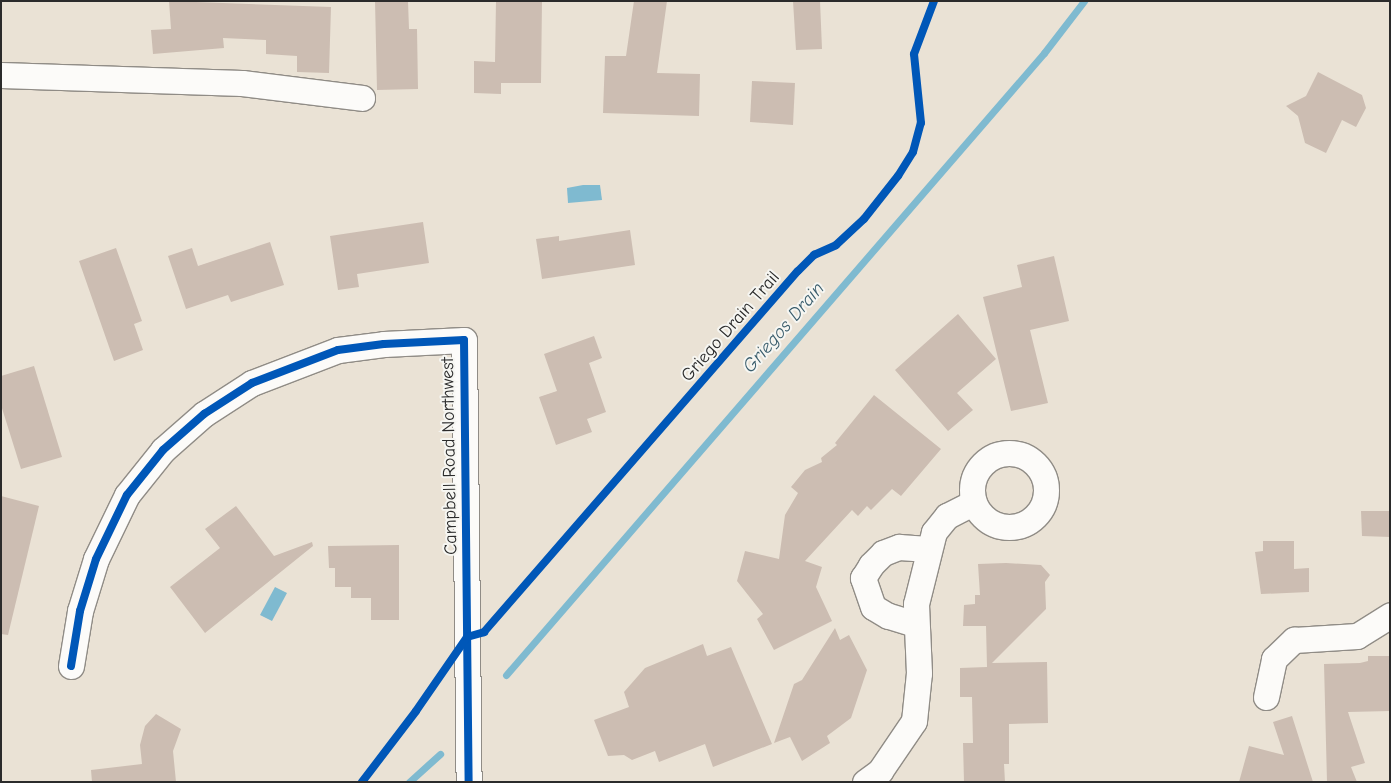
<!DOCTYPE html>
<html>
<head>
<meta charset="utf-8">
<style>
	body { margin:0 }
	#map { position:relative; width:1391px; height:783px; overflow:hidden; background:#eae2d5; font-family:"Comic Neue",sans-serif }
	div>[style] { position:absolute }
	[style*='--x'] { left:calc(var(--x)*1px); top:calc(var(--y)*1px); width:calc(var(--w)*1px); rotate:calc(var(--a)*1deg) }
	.water>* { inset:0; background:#7fbad0 }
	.stream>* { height:7px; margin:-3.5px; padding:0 3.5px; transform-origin:3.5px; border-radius:3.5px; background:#7fbad0 }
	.building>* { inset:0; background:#ccbdb2 }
	.roads { filter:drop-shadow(1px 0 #908c86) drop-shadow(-1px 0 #908c86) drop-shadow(0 1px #908c86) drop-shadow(0 -1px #908c86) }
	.minor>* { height:25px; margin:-12.5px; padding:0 12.5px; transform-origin:12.5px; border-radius:12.5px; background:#fcfbf9 }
	.minor>.ring { margin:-12.5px; padding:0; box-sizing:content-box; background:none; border:25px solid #fcfbf9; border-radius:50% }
	.cycleway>* { height:8px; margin:-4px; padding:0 4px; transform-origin:4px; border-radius:4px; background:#0057b8 }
	span { translate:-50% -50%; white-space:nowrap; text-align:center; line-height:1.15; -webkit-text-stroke:4px #f6f6f2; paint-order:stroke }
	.street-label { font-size:18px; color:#2b2b2b }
	.water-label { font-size:19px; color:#3a5d6c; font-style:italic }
	.frame { position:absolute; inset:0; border:2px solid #2b2b2b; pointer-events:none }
</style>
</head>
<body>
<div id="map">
	<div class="water">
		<i style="clip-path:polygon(583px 185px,600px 185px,602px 200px,568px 203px,567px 188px)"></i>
		<i style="clip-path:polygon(275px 587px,287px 593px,272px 621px,260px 615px)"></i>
	</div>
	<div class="stream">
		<i style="--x:506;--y:675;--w:822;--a:-49.14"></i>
		<i style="--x:1044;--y:53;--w:66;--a:-52.4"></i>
		<i style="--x:409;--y:782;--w:42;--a:-42.1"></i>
	</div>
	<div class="building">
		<i style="clip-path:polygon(169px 1px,331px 7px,329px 73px,297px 72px,297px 56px,266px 54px,266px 40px,223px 38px,224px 48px,153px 54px,151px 30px,171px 29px)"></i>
		<i style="clip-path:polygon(375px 1px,408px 1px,409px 29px,417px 29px,418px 89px,377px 90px)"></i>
		<i style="clip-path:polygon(496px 1px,542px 1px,541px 83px,501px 83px,501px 94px,474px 93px,474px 61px,495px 62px)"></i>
		<i style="clip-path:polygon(634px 1px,667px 1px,657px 73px,700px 74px,699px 116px,603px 113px,605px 56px,626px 56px)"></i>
		<i style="clip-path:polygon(793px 1px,820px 1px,822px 49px,796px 50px)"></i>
		<i style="clip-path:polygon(1318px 72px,1362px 95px,1366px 108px,1356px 127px,1342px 120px,1326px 153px,1305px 143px,1298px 116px,1286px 106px,1306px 96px)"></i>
		<i style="clip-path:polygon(752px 81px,795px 83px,793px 125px,750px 122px)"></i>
		<i style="clip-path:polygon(423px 222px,429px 263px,357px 274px,359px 287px,338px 290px,330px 236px)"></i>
		<i style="clip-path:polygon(630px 230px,635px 265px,542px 279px,536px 239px,559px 236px,559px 241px)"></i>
		<i style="clip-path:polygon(270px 242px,284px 285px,231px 302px,228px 295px,186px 309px,168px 256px,192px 248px,198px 266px)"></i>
		<i style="clip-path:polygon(116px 248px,142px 321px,134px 324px,143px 350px,114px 361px,79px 261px)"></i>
		<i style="clip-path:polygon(1054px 256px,1069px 321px,1030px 330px,1048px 403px,1011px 411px,983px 297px,1022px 287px,1017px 265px)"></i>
		<i style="clip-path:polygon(958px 314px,996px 359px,957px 393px,973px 410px,948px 431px,895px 370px)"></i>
		<i style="clip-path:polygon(594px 336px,602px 358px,589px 363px,606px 412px,587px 419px,592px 432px,556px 445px,539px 397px,557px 391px,544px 354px)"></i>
		<i style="clip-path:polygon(34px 366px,62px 457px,21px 469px,1px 405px,1px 376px)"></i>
		<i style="clip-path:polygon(874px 395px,941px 449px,901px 496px,892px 489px,871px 510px,867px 506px,858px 516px,852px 510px,805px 561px,822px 567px,816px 587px,832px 621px,774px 650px,757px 619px,763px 614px,737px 581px,745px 551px,779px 559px,785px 515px,798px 493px,791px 487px,805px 470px,822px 462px,821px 458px,837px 445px,835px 443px)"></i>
		<i style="clip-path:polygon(1px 496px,39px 506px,8px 635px,1px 634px)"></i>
		<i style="clip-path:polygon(236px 506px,274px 556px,312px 542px,313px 546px,205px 633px,170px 587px,220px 548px,205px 529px)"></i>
		<i style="clip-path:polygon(1361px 511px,1390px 511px,1390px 537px,1362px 536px)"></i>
		<i style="clip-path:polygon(1263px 541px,1294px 541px,1294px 569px,1309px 568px,1309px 592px,1261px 594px,1255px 552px,1263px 551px)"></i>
		<i style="clip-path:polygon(399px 545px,399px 620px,371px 620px,371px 598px,351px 598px,351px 587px,335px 587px,335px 568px,329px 568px,328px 546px)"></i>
		<i style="clip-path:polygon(1006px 563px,1041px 565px,1050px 575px,1045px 582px,1046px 609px,992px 663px,1047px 662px,1048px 723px,1009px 724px,1009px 764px,1004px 764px,1005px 782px,964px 782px,963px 743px,973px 743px,972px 697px,960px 697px,960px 668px,987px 667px,986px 626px,963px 626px,964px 605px,975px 604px,975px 595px,980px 595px,978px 564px)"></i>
		<i style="clip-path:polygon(835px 628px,840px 640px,849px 635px,867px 670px,851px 718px,827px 736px,830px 743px,802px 761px,790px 737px,774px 743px,794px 684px,802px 680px)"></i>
		<i style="clip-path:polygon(703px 644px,707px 656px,731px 647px,772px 744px,713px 767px,705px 744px,659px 762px,655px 751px,632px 760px,624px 755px,608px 756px,594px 720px,629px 707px,624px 692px,645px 668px)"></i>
		<i style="clip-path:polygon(1368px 656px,1390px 656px,1390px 711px,1348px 712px,1365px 763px,1351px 767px,1357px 782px,1327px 782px,1324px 664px,1360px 663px,1368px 661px)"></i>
		<i style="clip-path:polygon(156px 714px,181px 729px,173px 751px,176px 782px,92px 782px,91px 770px,142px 764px,140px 745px,145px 726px)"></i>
		<i style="clip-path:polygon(1292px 716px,1313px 782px,1239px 782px,1249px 746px,1284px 755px,1273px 722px)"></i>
	</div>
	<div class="roads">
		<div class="minor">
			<i style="--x:1;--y:75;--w:241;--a:1.9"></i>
			<i style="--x:242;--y:83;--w:121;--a:7.1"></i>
			<i class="ring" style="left:972px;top:453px;width:49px;height:49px"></i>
			<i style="--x:915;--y:624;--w:28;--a:-163"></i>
			<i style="--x:888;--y:616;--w:17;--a:-149"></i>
			<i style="--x:873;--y:607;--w:31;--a:-109"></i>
			<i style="--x:863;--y:578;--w:15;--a:-58"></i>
			<i style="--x:871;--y:565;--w:17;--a:-45"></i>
			<i style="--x:883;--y:553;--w:17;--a:-21"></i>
			<i style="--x:899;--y:547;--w:29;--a:4"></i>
			<i style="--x:71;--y:666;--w:56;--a:-80.7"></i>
			<i style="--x:80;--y:611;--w:54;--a:-72.9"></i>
			<i style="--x:96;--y:559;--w:71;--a:-64.2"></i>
			<i style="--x:127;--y:495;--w:58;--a:-51.3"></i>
			<i style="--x:163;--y:450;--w:55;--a:-41.3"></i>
			<i style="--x:204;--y:414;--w:57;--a:-32.9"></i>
			<i style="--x:252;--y:383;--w:92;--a:-21"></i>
			<i style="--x:338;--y:350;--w:46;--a:-7.4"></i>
			<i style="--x:384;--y:344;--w:80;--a:-2.9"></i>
			<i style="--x:464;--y:340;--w:442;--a:89.4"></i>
			<i style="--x:1266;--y:697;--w:39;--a:-78"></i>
			<i style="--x:1274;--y:659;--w:28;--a:-44"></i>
			<i style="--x:1294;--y:640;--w:63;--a:-3.6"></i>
			<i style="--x:1357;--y:636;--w:39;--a:-32"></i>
			<i style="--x:865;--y:782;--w:19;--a:-36"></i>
			<i style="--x:880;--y:771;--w:60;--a:-55.8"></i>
			<i style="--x:914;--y:721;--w:48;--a:-84.1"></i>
			<i style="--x:919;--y:673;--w:69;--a:-92.5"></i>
			<i style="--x:916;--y:604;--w:74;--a:-76"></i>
			<i style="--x:934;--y:532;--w:21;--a:-51"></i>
			<i style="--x:947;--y:516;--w:30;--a:-27"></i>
		</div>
	</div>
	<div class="cycleway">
		<i style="--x:71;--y:666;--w:56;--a:-80.7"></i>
		<i style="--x:80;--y:611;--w:54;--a:-72.9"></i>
		<i style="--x:96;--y:559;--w:71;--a:-64.2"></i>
		<i style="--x:127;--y:495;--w:58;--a:-51.3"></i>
		<i style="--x:163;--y:450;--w:55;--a:-41.3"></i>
		<i style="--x:204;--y:414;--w:57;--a:-32.9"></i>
		<i style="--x:252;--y:383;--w:92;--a:-21"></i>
		<i style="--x:338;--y:350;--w:46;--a:-7.4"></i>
		<i style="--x:384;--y:344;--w:80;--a:-2.9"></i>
		<i style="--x:464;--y:340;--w:442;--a:89.4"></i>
		<i style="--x:362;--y:782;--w:89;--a:-52.7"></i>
		<i style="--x:416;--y:711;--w:90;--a:-55.4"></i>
		<i style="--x:467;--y:637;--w:18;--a:-16"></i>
		<i style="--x:484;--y:632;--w:478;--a:-49"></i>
		<i style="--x:798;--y:271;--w:23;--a:-45"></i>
		<i style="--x:814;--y:255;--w:24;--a:-24"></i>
		<i style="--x:836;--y:245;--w:38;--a:-43"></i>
		<i style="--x:864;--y:219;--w:55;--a:-51.7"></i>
		<i style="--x:898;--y:176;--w:28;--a:-58"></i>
		<i style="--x:913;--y:152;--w:30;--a:-75"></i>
		<i style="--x:921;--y:123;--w:69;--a:-95.8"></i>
		<i style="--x:914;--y:54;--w:57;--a:-69.3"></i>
	</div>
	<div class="street-label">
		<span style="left:731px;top:327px;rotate:-49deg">Griego Drain Trail</span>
		<span style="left:450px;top:456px;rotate:-91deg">Campbell Road Northwest</span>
	</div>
	<div class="water-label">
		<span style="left:784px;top:328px;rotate:-49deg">Griegos Drain</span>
	</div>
	<div class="frame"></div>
</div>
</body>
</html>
